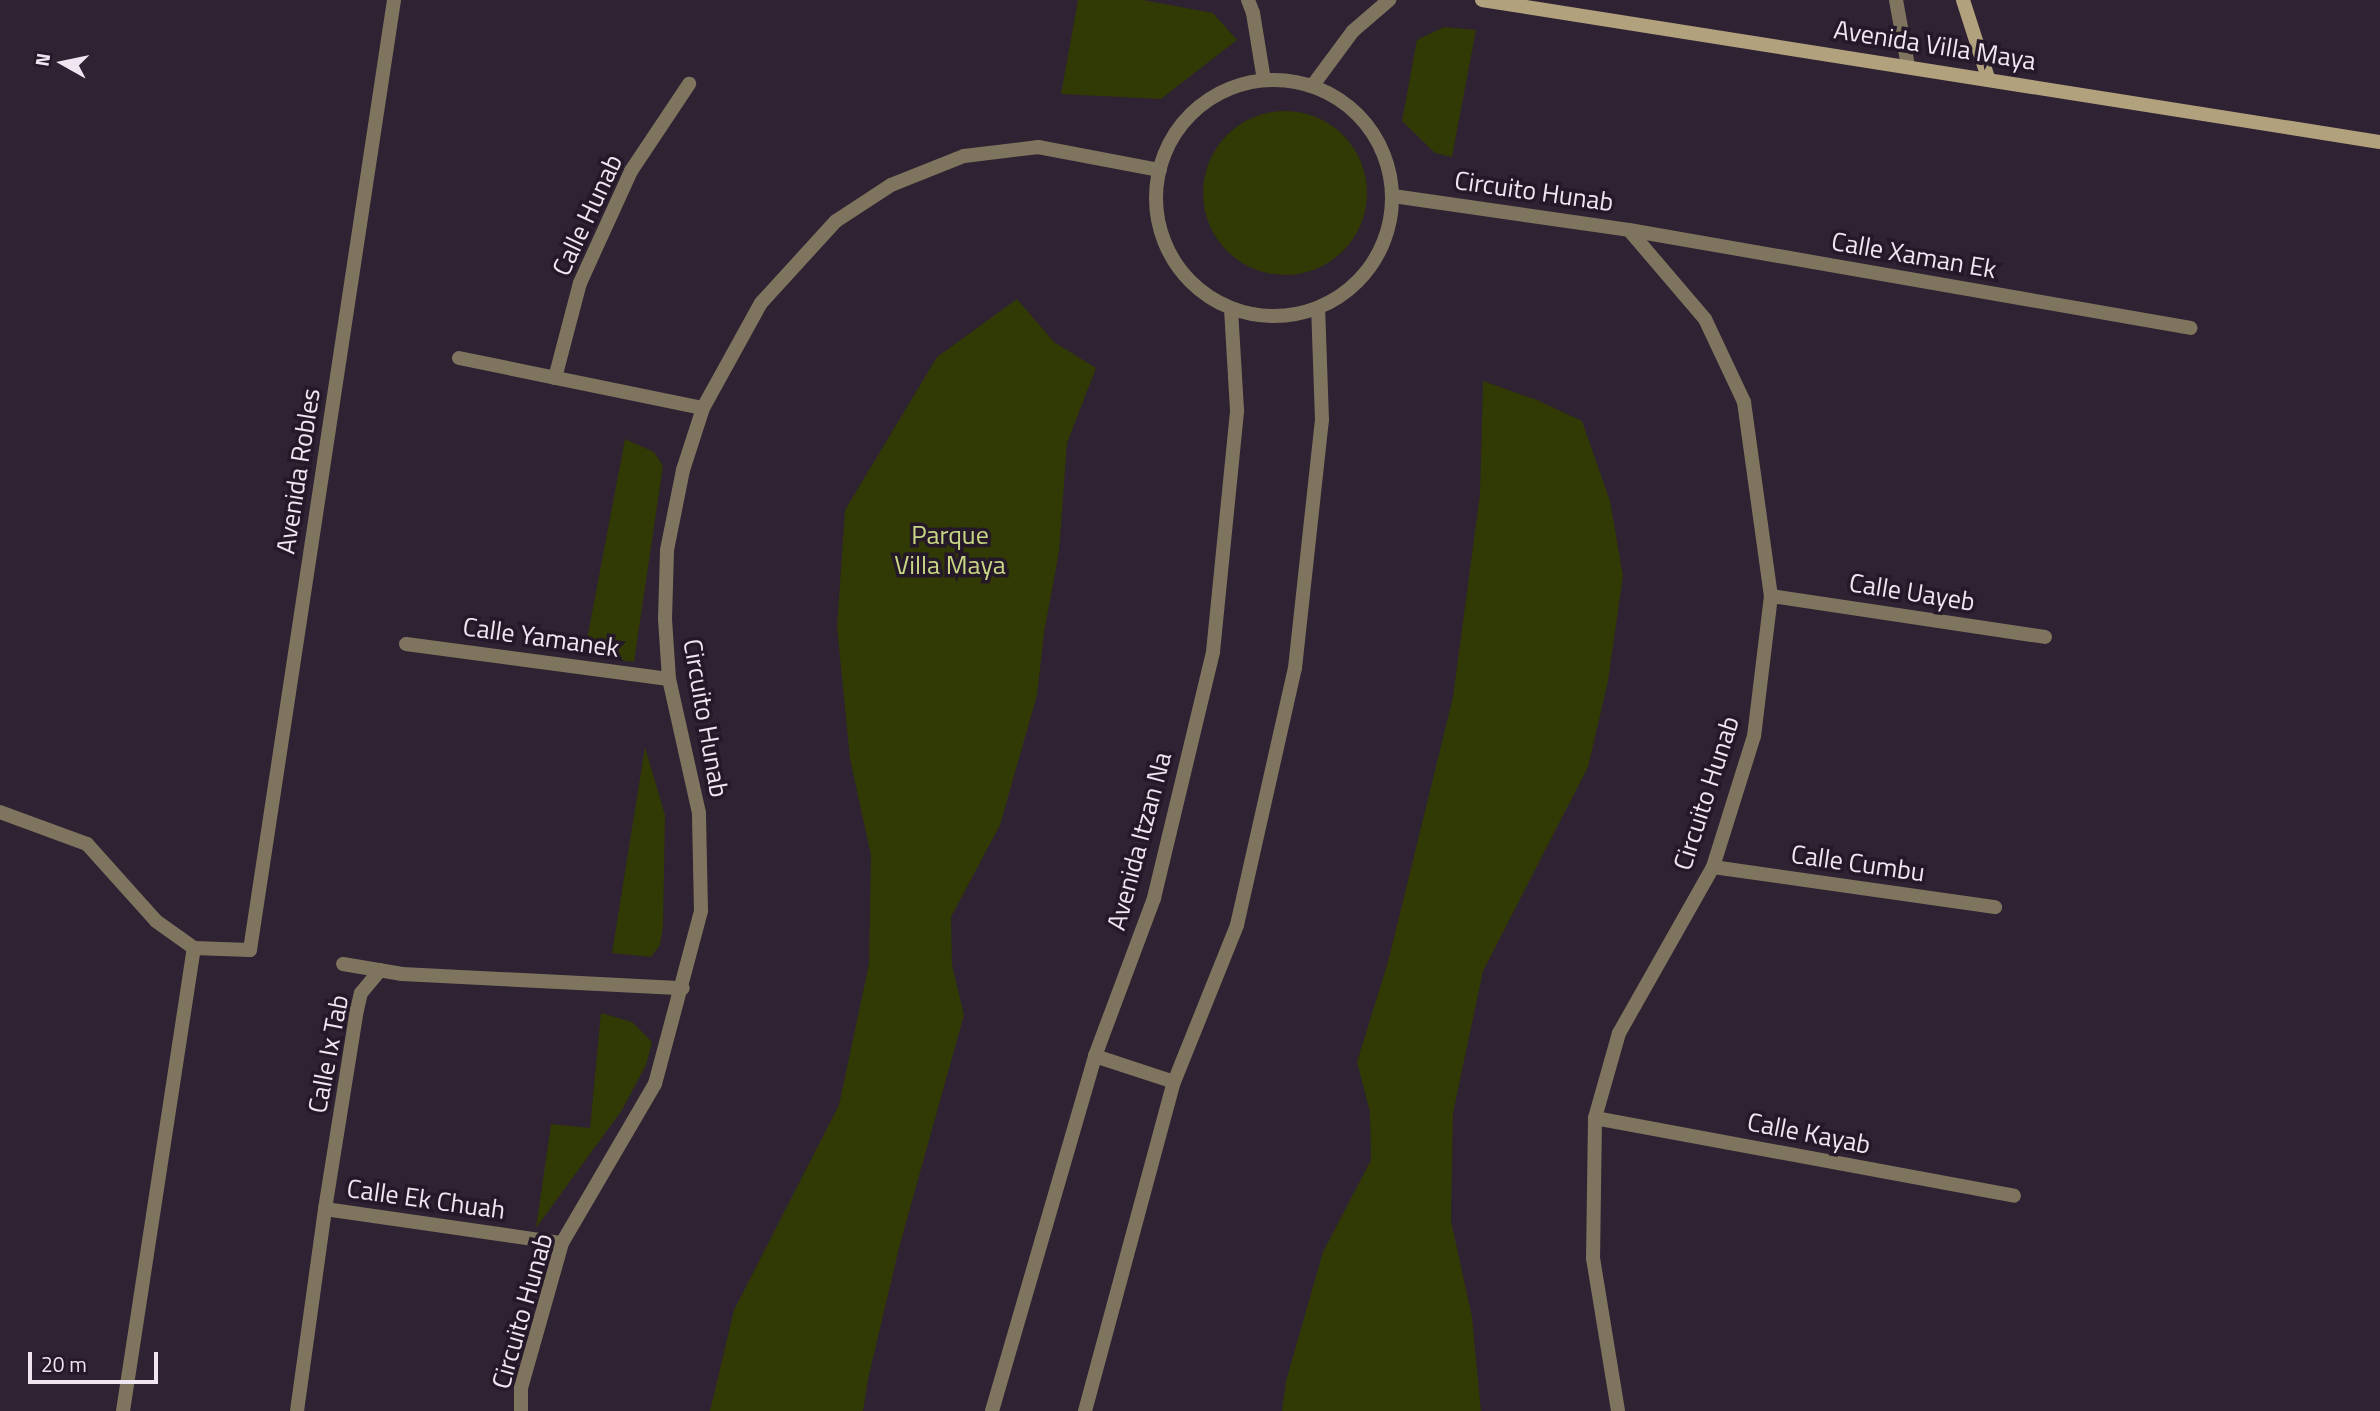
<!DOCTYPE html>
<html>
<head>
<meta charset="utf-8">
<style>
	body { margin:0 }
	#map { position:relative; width:2380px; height:1411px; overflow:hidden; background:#2f2233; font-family:"Titillium Web",sans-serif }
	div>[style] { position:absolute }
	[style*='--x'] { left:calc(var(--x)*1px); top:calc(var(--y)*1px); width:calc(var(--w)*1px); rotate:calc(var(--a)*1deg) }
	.green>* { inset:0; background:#313905 }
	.round { border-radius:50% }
	.minor>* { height:14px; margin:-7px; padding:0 7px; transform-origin:7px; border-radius:7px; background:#7f755e }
	.minor>.ring { margin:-7px; padding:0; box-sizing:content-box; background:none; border:14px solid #7f755e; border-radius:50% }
	.tertiary>* { height:14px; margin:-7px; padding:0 7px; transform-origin:7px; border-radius:7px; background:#7f755e }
	.secondary>* { height:14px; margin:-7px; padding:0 7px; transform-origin:7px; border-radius:7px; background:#b1a17c }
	span { translate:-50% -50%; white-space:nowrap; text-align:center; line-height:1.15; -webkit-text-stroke:7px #251829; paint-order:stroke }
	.street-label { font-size:26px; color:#efe6f2 }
	.park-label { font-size:26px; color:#c7d784 }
	.north { position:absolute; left:28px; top:28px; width:70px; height:70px; -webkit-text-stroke:5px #251829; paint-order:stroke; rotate:279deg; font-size:19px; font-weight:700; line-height:28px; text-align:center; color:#efe6f2 }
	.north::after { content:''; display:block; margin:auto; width:24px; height:32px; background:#efe6f2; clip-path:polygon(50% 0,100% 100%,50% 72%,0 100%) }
	.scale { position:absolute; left:28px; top:1352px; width:130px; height:32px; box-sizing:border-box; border:4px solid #efe6f2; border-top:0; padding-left:9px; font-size:21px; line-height:24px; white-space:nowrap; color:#efe6f2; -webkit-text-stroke:5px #251829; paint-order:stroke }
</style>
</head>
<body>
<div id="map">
	<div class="green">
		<i style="clip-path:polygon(1078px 0,1143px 0,1213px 13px,1237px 40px,1161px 99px,1061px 94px)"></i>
		<i style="clip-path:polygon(1444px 27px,1476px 30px,1452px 157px,1435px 153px,1402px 121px,1417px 40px)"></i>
		<i class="round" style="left:1203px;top:111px;width:164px;height:164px"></i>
		<i style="clip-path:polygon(1017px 299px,1054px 342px,1096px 368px,1067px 443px,1059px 552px,1044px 633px,1037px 695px,1000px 825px,951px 917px,952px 965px,964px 1015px,900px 1244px,868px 1379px,863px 1411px,710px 1411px,734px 1310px,839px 1105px,869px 964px,871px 855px,850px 759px,837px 627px,845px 510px,937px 357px)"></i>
		<i style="clip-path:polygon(1483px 381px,1537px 400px,1582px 421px,1610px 501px,1623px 576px,1608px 681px,1588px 767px,1483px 971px,1453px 1113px,1451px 1221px,1472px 1317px,1481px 1411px,1282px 1411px,1286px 1381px,1323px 1252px,1371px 1160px,1370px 1112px,1357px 1062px,1388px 962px,1453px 697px,1480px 494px)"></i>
		<i style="clip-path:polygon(625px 439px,654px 452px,663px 466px,634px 662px,584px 655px)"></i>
		<i style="clip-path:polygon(645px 747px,665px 815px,663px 927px,660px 945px,651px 957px,612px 953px)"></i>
		<i style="clip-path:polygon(601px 1013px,632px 1022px,652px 1042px,646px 1065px,622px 1110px,536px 1228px,551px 1124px,590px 1128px)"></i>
	</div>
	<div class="minor">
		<i style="--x:1248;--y:0;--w:14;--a:69"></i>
		<i style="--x:1253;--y:13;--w:68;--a:80.7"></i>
		<i style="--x:1896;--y:0;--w:67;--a:79.7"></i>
		<i class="ring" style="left:1156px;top:80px;width:222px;height:222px"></i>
		<i style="--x:1313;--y:85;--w:67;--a:-53.5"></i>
		<i style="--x:1353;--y:31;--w:48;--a:-40.7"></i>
		<i style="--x:1393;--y:196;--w:238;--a:8.2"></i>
		<i style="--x:1629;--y:230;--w:117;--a:49.5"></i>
		<i style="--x:1705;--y:319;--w:92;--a:64.8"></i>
		<i style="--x:1744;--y:402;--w:196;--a:82.1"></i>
		<i style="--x:1771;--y:596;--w:141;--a:96.9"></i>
		<i style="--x:1754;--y:736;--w:137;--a:107.4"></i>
		<i style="--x:1713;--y:867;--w:191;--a:119.5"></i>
		<i style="--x:1619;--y:1033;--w:88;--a:105.8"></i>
		<i style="--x:1595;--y:1118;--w:140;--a:90.8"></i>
		<i style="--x:1593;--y:1258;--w:155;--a:80.7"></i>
		<i style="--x:1629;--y:230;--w:570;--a:9.89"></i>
		<i style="--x:459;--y:358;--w:249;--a:11.6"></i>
		<i style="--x:555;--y:378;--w:98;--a:-75.3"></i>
		<i style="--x:580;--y:283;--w:123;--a:-65.5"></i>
		<i style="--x:631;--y:171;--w:105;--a:-56.3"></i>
		<i style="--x:1771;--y:596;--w:277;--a:8.5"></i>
		<i style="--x:406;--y:644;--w:265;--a:7.6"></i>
		<i style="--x:1713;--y:867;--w:285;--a:8.1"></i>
		<i style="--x:343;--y:964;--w:60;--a:9.6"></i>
		<i style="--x:402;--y:974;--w:281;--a:2.9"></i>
		<i style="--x:1095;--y:1056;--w:83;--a:18.2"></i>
		<i style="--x:1595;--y:1118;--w:426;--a:10.5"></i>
		<i style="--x:325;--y:1209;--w:239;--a:8.2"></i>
		<i style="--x:123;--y:1411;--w:468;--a:-81.3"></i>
		<i style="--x:297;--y:1411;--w:204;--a:-82.1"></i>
		<i style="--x:325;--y:1209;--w:202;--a:-80.9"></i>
		<i style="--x:357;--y:1010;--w:17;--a:-77"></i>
		<i style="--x:361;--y:993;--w:30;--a:-50"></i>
		<i style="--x:521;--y:1411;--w:23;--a:-90"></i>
		<i style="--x:521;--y:1388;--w:151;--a:-74.2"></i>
		<i style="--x:562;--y:1243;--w:184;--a:-59.7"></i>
		<i style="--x:655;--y:1084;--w:179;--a:-75.1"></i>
		<i style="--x:701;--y:911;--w:98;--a:-91.2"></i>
		<i style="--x:699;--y:813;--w:137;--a:-102.6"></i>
		<i style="--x:669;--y:679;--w:60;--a:-93.8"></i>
		<i style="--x:665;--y:619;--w:69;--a:-88.3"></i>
		<i style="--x:667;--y:550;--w:82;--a:-78.7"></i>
		<i style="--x:683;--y:470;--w:65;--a:-72.1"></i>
		<i style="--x:703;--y:408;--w:120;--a:-61.1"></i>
		<i style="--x:761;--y:303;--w:111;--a:-47.6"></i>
		<i style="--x:836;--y:221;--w:66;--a:-33.2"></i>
		<i style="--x:891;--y:185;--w:79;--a:-21.7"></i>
		<i style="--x:964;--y:156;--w:75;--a:-6.9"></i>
		<i style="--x:1038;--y:147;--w:124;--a:10.7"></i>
		<i style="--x:992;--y:1411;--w:370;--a:-73.8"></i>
		<i style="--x:1095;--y:1056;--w:169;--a:-69.5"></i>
		<i style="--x:1154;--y:898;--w:253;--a:-76.5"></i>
		<i style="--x:1213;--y:652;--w:243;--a:-84.3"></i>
		<i style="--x:1237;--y:410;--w:102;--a:-93.4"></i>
		<i style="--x:1085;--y:1411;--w:341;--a:-74.9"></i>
		<i style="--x:1174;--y:1082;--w:169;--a:-68.1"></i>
		<i style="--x:1237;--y:925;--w:263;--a:-77.3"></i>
		<i style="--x:1295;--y:668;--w:249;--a:-83.8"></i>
		<i style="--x:1322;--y:420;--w:112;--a:-92"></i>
	</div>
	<div class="tertiary">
		<i style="--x:0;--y:812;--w:93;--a:20.2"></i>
		<i style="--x:87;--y:844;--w:103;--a:48.1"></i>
		<i style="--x:156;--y:921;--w:47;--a:35.4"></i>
		<i style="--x:194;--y:948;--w:56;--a:2"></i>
		<i style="--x:250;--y:950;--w:961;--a:-81.38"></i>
	</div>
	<div class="secondary">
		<i style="--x:1482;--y:0;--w:909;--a:8.99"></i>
		<i style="--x:1963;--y:0;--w:82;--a:72.2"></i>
	</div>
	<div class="street-label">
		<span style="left:1935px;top:45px;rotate:9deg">Avenida Villa Maya</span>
		<span style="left:1534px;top:191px;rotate:8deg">Circuito Hunab</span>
		<span style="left:587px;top:215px;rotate:-65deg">Calle Hunab</span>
		<span style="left:1914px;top:255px;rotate:10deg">Calle Xaman Ek</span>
		<span style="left:298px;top:471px;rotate:-81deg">Avenida Robles</span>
		<span style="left:1912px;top:592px;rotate:9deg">Calle Uayeb</span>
		<span style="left:541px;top:637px;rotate:8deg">Calle Yamanek</span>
		<span style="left:706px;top:718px;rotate:80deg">Circuito Hunab</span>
		<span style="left:1706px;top:793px;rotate:-72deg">Circuito Hunab</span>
		<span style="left:1139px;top:841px;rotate:-75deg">Avenida Itzan Na</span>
		<span style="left:1858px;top:863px;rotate:8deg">Calle Cumbu</span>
		<span style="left:328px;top:1054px;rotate:-79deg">Calle Ix Tab</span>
		<span style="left:1809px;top:1133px;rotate:11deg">Calle Kayab</span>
		<span style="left:426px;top:1199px;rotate:8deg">Calle Ek Chuah</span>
		<span style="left:522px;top:1311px;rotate:-74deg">Circuito Hunab</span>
	</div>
	<div class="park-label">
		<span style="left:950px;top:550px">Parque<br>Villa Maya</span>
	</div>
	<div class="north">N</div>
	<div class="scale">20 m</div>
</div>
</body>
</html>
